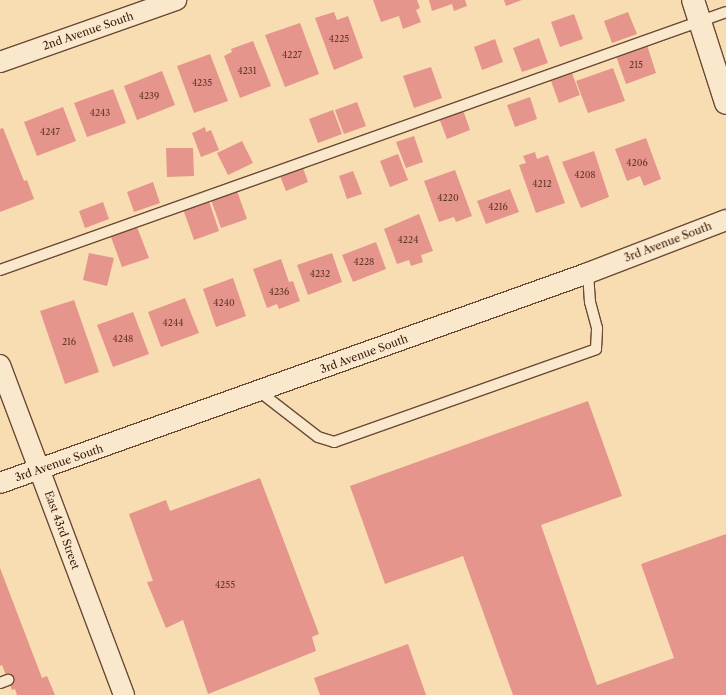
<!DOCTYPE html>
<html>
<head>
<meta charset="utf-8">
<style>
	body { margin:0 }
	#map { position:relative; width:726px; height:695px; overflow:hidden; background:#f8dcb2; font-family:"Libre Caslon Text",serif }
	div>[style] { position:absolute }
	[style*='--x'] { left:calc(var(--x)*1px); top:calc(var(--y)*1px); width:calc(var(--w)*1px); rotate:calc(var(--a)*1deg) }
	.building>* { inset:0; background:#e5958b }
	.roads { filter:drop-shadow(1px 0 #6a4a34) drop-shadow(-1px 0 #6a4a34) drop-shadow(0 1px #6a4a34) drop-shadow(0 -1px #6a4a34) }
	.lane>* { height:10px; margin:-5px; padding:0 5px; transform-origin:5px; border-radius:5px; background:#fae8cd }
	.street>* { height:20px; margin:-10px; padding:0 10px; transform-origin:10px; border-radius:10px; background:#fae8cd }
	.secondary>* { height:22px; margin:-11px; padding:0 11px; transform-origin:11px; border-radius:11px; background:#fae8cd }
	span { translate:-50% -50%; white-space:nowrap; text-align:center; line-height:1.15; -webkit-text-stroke:3.5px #fae8cd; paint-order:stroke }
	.number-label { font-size:9px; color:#65382a }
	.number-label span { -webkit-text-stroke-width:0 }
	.street-label { font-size:11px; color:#3a190a }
</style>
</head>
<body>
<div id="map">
	<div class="building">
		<i style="clip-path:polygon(373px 0,417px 0,420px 8px,416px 10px,421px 22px,403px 29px,399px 16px,381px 22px)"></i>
		<i style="clip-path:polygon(429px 0,465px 0,467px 6px,454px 11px,452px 4px,432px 11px)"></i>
		<i style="clip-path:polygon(504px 0,522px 0,506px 6px)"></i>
		<i style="clip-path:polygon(334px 12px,337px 20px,348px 16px,363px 58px,334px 70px,315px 18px)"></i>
		<i style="clip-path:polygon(628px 12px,637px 34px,612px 43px,604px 21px)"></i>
		<i style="clip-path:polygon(574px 14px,583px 39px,560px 47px,551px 22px)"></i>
		<i style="clip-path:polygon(300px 23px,319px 74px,285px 87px,265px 35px)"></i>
		<i style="clip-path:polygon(539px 38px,548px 63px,522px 72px,513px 48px)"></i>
		<i style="clip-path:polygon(495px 39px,503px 62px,482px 70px,474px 47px)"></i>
		<i style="clip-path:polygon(253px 41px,271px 86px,240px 98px,224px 56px,232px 52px,231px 49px)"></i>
		<i style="clip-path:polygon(647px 45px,656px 73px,626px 84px,616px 56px)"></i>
		<i style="clip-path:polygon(210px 54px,228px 101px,194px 113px,177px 66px)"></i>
		<i style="clip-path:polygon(431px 67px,442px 98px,414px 108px,403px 76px)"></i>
		<i style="clip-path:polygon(613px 68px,625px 101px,588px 113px,576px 81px)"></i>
		<i style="clip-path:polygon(162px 71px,175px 105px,137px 120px,124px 86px)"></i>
		<i style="clip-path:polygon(572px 73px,580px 95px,559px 103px,551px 81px)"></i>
		<i style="clip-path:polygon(113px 89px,126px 123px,87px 137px,74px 103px)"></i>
		<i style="clip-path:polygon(530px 97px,537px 119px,515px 127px,507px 105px)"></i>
		<i style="clip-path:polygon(357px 102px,366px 126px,344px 134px,335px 110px)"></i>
		<i style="clip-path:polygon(63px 107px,76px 141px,37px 156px,24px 122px)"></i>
		<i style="clip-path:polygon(333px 110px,342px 134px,318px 143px,309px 119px)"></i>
		<i style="clip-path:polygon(463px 110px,470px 130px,447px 139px,439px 118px)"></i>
		<i style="clip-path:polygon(205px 127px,206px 132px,211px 130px,219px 150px,201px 157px,192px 133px)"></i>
		<i style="clip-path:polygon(3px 128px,24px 181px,27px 180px,34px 199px,0 212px,0 129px)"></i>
		<i style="clip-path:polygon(414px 136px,423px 162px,406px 168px,396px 142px)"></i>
		<i style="clip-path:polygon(646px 138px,661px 179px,644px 186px,640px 176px,627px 181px,615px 149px)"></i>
		<i style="clip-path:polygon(242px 141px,253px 163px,228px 175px,217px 153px)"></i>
		<i style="clip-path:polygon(166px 148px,193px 148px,194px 176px,167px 177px)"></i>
		<i style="clip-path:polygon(594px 151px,609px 197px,581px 208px,562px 162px)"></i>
		<i style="clip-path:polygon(535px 152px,537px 159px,548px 155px,565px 203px,536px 213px,519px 165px,526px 163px,523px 156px)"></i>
		<i style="clip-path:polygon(398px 154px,408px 180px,390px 187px,380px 161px)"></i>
		<i style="clip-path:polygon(303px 168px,308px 182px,286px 191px,280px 176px)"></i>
		<i style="clip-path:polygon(455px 170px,472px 216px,456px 222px,454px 217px,439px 222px,424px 181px)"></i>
		<i style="clip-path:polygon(353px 171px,362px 194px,347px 199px,339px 176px)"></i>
		<i style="clip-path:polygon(153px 182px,160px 203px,134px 212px,127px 192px)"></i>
		<i style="clip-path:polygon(510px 189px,519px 212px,486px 224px,477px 201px)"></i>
		<i style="clip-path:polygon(237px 191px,247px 219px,221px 228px,211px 200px)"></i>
		<i style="clip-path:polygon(209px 201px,219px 231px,194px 240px,183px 209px)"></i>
		<i style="clip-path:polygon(103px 202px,109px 219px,85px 228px,79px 211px)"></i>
		<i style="clip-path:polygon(419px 214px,433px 251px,421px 255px,423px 262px,411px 266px,409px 260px,397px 264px,384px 229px)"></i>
		<i style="clip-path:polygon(137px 227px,149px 258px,122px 267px,111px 237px)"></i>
		<i style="clip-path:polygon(376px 242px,386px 269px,353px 282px,342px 255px)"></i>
		<i style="clip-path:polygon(89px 253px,114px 258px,107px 286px,83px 280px)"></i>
		<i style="clip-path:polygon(332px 253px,342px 282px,308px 295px,297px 265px)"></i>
		<i style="clip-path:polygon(281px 259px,289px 282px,293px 281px,300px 301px,279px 309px,277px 304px,267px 308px,253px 269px)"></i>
		<i style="clip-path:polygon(233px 278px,246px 316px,216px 327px,203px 289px)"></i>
		<i style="clip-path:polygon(185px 298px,199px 333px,161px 347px,148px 312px)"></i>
		<i style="clip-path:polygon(74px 300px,99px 372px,65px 384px,40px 311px)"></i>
		<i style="clip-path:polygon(133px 312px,149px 354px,113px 367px,97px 325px)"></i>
		<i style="clip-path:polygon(588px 401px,622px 496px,541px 525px,597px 685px,674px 658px,641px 564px,726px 534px,726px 695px,513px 695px,463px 556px,385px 584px,350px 486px)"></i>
		<i style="clip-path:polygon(260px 478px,319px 634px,312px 637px,316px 651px,208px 694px,183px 620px,166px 628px,147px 582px,153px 581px,129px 514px,166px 500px,170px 511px)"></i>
		<i style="clip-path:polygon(0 568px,42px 678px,47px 676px,55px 695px,17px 695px,15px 689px,12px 690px,2px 665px,0 666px)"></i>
		<i style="clip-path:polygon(408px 644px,426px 695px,320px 695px,314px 678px)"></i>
	</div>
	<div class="roads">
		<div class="lane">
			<i style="--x:0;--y:270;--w:770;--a:-19.56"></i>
			<i style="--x:260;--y:392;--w:73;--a:37.8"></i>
			<i style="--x:318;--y:437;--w:17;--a:17"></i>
			<i style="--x:334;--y:442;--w:278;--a:-19.5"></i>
			<i style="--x:596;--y:349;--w:21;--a:-87"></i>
			<i style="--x:597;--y:328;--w:27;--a:-105"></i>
			<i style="--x:590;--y:302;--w:29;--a:-94"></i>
			<i style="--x:0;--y:683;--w:9;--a:-21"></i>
		</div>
		<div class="street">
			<i style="--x:0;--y:62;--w:187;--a:-19.4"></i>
			<i style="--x:0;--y:365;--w:353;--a:69.4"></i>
			<i style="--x:0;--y:483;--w:624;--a:-19.65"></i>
			<i style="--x:588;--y:273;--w:148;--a:-21"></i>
		</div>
		<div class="secondary">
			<i style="--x:693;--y:0;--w:108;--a:72.2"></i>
		</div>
	</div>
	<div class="number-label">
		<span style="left:339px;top:39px">4225</span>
		<span style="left:292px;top:55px">4227</span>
		<span style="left:636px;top:65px">215</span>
		<span style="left:247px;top:71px">4231</span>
		<span style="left:202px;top:83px">4235</span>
		<span style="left:149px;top:96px">4239</span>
		<span style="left:100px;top:113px">4243</span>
		<span style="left:50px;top:132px">4247</span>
		<span style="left:637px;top:163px">4206</span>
		<span style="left:585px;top:175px">4208</span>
		<span style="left:542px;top:184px">4212</span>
		<span style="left:448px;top:198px">4220</span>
		<span style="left:498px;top:207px">4216</span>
		<span style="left:408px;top:240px">4224</span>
		<span style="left:364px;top:262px">4228</span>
		<span style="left:320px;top:274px">4232</span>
		<span style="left:279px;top:292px">4236</span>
		<span style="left:224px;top:303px">4240</span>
		<span style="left:173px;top:323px">4244</span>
		<span style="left:123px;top:339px">4248</span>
		<span style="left:69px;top:342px">216</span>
		<span style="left:225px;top:585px">4255</span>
	</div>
	<div class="street-label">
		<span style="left:88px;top:31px;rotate:-19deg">2nd Avenue South</span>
		<span style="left:668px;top:242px;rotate:-21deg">3rd Avenue South</span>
		<span style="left:364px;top:354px;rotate:-20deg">3rd Avenue South</span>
		<span style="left:59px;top:463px;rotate:-19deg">3rd Avenue South</span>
		<span style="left:62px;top:530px;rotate:70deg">East 43rd Street</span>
	</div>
</div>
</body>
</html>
